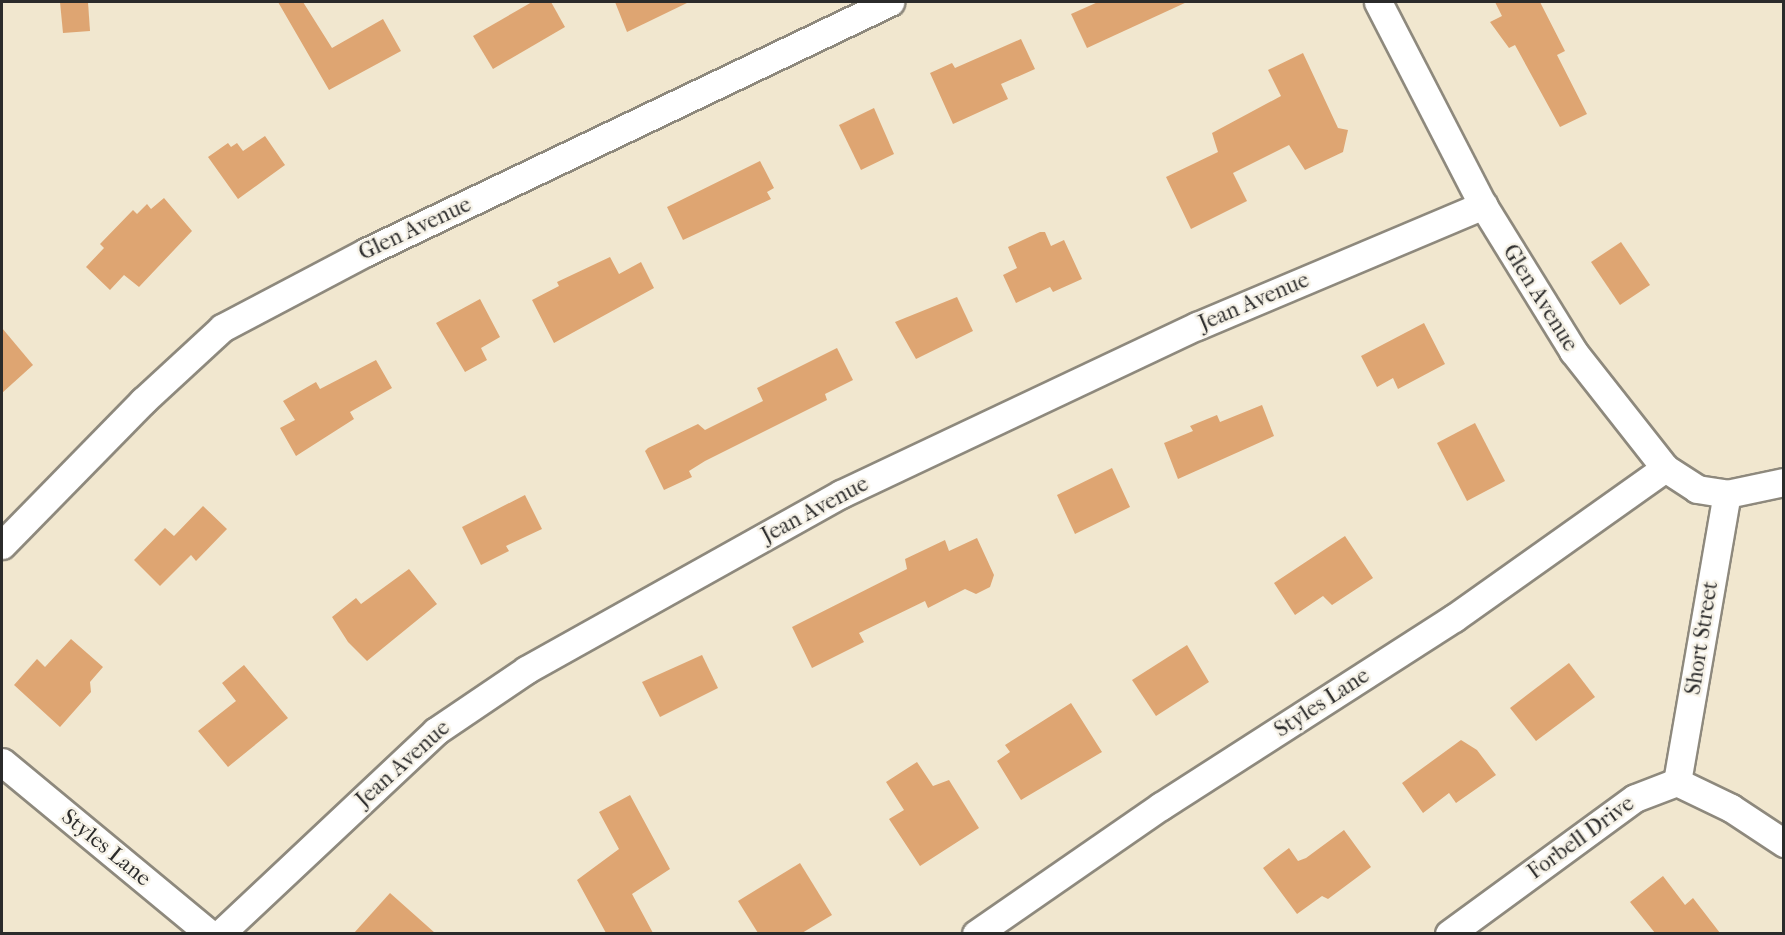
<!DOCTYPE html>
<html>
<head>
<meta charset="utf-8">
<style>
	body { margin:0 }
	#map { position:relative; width:1785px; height:935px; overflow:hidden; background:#f1e7cf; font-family:"IM FELL French Canon",serif }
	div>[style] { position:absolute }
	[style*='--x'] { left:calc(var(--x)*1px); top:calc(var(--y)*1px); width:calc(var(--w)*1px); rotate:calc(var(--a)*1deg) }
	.building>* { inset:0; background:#dea572 }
	.roads { filter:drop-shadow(2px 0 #8e897d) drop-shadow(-2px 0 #8e897d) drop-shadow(0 2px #8e897d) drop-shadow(0 -2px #8e897d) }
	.minor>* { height:27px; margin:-13.5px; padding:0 13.5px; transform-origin:13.5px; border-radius:13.5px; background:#fff }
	span { translate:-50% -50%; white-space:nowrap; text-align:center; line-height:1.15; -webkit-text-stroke:5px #f7f3e8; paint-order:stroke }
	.street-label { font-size:22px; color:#2b2b2b }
	.frame { position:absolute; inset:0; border:3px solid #2b2b2b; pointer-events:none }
</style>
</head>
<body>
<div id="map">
	<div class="building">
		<i style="clip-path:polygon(60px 2px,88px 2px,90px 31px,63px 33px)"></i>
		<i style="clip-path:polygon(278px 2px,303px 2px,332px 48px,383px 19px,401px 51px,329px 90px)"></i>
		<i style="clip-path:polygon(532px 2px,551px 2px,565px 27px,493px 69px,473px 36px)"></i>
		<i style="clip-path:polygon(615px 2px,689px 2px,627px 32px)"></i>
		<i style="clip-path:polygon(1098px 2px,1187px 2px,1087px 48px,1071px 14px)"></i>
		<i style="clip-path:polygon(1495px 2px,1540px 2px,1565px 51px,1557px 55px,1587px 114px,1560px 127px,1515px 45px,1509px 48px,1490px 22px,1502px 16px)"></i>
		<i style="clip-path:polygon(1021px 39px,1035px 69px,1001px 84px,1008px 99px,953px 124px,930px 73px,952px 63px,955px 68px)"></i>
		<i style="clip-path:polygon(1303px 53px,1338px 128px,1348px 130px,1343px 152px,1305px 170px,1289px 145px,1233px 173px,1247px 201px,1191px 229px,1166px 177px,1218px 152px,1212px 133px,1281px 96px,1268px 70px)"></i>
		<i style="clip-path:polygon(874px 108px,894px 154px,861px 170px,839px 125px)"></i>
		<i style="clip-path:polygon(265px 136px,285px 165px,238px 199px,208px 157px,228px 143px,231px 147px,237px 143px,243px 151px)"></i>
		<i style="clip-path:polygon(760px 161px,774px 188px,767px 192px,771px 199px,683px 240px,667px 207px)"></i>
		<i style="clip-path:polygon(164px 198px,192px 231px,139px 287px,124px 275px,110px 290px,86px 267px,104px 248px,100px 244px,133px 210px,137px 214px,147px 204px,151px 209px)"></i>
		<i style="clip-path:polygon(1040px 232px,1045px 232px,1051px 246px,1064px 240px,1082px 279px,1053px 292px,1050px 287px,1016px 303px,1003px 275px,1017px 268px,1008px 247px)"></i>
		<i style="clip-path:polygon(1621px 242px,1650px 285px,1620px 305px,1591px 262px)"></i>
		<i style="clip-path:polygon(610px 257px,619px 274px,641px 262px,654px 288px,554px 343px,532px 300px,559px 286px,557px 282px)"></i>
		<i style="clip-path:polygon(957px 297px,973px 331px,916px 359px,895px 322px)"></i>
		<i style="clip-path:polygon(480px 299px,500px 337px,481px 348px,487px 360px,465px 372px,436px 323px)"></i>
		<i style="clip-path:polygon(1424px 323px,1445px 364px,1398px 389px,1393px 378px,1377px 387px,1361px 356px)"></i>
		<i style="clip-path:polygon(2px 328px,33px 365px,2px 393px)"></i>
		<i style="clip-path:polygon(837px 348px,853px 380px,825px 394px,827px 400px,705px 461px,689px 471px,692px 477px,664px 490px,645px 451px,648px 448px,698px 424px,705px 430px,763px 401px,757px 388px)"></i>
		<i style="clip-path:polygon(376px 360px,392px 388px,350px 412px,354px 419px,296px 456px,280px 428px,295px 420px,283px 401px,316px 382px,320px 389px)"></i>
		<i style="clip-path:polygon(1262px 405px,1274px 436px,1178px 479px,1164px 443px,1193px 431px,1190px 426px,1217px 415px,1220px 422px)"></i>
		<i style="clip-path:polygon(1475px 423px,1505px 481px,1467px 501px,1437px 443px)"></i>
		<i style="clip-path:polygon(1112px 468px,1130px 507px,1075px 534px,1057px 495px)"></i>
		<i style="clip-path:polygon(525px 495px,542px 529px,506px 546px,509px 551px,481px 565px,462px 527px)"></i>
		<i style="clip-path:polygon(203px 506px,227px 529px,196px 561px,191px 555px,160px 586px,134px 560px,165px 528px,174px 536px)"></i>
		<i style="clip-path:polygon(1345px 536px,1373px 578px,1332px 605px,1323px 596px,1295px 615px,1274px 583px)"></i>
		<i style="clip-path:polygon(977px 538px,994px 575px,990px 587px,976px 594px,965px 589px,928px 608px,925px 601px,859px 633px,864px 642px,812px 668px,792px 627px,907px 569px,905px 559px,945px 540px,949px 551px)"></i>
		<i style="clip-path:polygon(409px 569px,437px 604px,367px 661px,348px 642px,332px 617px,356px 598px,361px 604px)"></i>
		<i style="clip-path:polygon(71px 639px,103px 667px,90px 682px,91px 692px,60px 727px,14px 685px,37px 659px,45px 667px)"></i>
		<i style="clip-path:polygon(1187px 645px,1209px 682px,1156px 716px,1132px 680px)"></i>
		<i style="clip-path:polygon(702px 655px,718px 688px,660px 717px,642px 682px)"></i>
		<i style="clip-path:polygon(1569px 663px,1595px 697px,1536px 741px,1510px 708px)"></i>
		<i style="clip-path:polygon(244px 665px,288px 718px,228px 767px,198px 731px,236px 701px,222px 683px)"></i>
		<i style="clip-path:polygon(1071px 703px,1102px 752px,1021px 800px,997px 761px,1010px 752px,1005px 745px)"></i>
		<i style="clip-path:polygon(1461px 740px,1477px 750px,1496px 775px,1456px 803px,1449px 793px,1423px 813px,1402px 783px)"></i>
		<i style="clip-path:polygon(917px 762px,933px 786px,949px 780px,979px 828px,920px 866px,889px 819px,904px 810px,886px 782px)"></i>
		<i style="clip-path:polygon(630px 795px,670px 869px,632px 894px,653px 933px,606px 933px,577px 880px,619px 849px,599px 812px)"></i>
		<i style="clip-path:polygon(1344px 830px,1371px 867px,1328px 899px,1322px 896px,1297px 914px,1263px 868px,1289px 848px,1298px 861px,1306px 858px)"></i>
		<i style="clip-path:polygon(800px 863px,832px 915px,802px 933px,758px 933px,738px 901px)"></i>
		<i style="clip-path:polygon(1663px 876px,1685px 905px,1693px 898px,1720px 933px,1655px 933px,1630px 902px)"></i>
		<i style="clip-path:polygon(390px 893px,435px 933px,354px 933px)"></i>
	</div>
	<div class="roads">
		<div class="minor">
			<i style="--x:1378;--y:2;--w:229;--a:62.7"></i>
			<i style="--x:1483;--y:205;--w:172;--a:58.3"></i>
			<i style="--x:1573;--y:351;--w:149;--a:51.8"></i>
			<i style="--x:1665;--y:468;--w:38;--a:33"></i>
			<i style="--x:1697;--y:489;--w:30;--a:9"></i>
			<i style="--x:1727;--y:494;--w:58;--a:-11.9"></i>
			<i style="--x:2;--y:545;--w:202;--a:-45.6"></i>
			<i style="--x:143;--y:401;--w:108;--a:-42.7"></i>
			<i style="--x:222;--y:328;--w:163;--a:-27.8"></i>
			<i style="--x:366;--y:252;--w:581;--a:-25.51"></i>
			<i style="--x:2;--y:762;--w:270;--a:39.6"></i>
			<i style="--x:1677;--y:782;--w:292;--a:-80.2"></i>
			<i style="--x:220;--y:934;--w:296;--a:-43.2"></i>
			<i style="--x:436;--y:731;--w:109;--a:-34.1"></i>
			<i style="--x:526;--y:670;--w:361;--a:-29.2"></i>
			<i style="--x:841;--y:494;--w:394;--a:-25.3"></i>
			<i style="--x:1197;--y:326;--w:311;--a:-22.9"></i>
			<i style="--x:976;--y:934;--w:225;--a:-34.7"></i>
			<i style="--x:1161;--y:806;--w:348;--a:-32.7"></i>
			<i style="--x:1454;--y:618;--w:259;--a:-35.4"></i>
			<i style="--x:1449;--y:934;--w:230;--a:-36.2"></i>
			<i style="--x:1635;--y:798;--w:45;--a:-20.9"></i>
			<i style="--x:1677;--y:782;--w:60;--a:25.7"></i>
			<i style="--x:1731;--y:808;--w:64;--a:33.4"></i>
		</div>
	</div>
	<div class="street-label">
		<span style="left:415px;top:229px;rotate:-25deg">Glen Avenue</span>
		<span style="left:1540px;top:298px;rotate:58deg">Glen Avenue</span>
		<span style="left:1254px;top:302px;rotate:-23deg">Jean Avenue</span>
		<span style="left:815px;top:510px;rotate:-28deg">Jean Avenue</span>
		<span style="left:1702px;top:638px;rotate:-81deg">Short Street</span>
		<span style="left:1322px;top:703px;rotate:-33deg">Styles Lane</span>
		<span style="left:403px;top:764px;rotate:-42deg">Jean Avenue</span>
		<span style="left:1581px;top:838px;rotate:-36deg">Forbell Drive</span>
		<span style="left:106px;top:848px;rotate:39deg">Styles Lane</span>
	</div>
	<div class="frame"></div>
</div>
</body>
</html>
